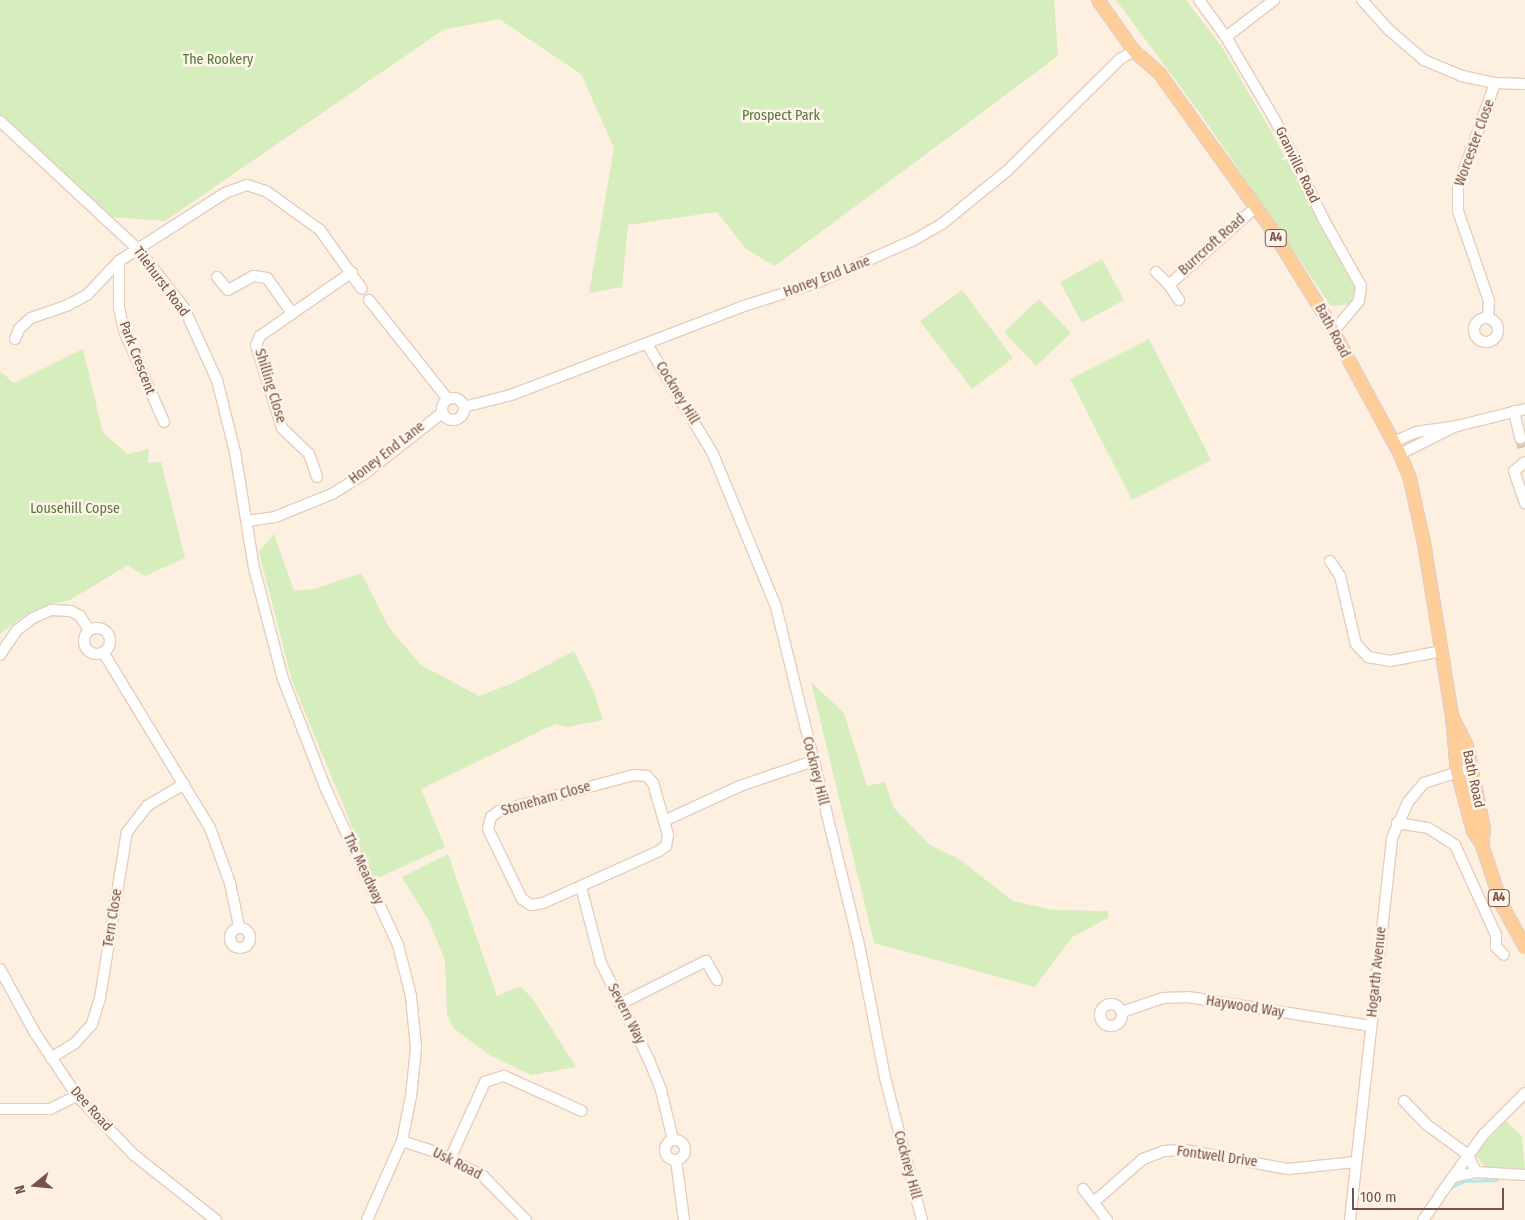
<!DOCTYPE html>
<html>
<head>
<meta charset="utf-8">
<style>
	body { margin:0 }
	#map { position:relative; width:1525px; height:1220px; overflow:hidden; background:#fef0e1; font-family:"Fira Sans Condensed",sans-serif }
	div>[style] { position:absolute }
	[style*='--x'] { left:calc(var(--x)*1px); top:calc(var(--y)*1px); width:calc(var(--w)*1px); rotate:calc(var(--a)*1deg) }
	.green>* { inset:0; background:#d6edbe }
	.stream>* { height:3px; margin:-1.5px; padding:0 1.5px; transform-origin:1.5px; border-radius:1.5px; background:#b4e7e9 }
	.minor-tunnel>* { height:10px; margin-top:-5px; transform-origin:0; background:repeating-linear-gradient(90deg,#dcc8ba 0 10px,transparent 0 15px) }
	.roads { filter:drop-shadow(1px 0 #e5cdbf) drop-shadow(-1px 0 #e5cdbf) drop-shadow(0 1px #e5cdbf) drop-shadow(0 -1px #e5cdbf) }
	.minor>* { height:10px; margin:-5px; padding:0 5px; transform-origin:5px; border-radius:5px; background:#fff }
	.minor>.ring { margin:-5px; padding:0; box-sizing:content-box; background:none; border:10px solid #fff; border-radius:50% }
	.major>* { height:12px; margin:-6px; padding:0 6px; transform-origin:6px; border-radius:6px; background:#ffcd97 }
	span { translate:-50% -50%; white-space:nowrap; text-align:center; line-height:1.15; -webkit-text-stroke:5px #fff4e9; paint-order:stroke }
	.shield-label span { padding:1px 4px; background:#fff4e9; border:1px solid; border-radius:4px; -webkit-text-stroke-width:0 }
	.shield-label { font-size:12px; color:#785246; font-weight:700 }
	.park-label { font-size:14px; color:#53793a }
	.street-label { font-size:14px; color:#785246 }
	.north { position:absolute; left:10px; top:1160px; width:50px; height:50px; -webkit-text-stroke:4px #fff4e9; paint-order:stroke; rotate:253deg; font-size:14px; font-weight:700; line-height:20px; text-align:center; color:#785246 }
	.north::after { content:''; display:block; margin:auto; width:18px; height:22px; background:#785246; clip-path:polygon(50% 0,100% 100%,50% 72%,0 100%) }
	.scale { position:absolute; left:1352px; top:1188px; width:152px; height:22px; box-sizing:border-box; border:2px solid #785246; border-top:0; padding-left:6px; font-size:15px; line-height:18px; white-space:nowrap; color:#785246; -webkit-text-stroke:4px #fff4e9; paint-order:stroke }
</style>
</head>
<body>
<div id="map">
	<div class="green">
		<i style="clip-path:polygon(0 0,1054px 0,1058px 56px,775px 266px,746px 249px,717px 212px,628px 225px,622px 287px,589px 293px,614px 148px,581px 74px,499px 19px,443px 30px,165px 221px,112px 217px,0 114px)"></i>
		<i style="clip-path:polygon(1116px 0,1186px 0,1222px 47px,1271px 131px,1355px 288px,1355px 298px,1351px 304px,1331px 306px,1202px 116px)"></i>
		<i style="clip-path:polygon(1102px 259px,1124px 300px,1082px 323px,1060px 282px)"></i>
		<i style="clip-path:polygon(962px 290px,1013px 358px,972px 389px,920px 321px)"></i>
		<i style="clip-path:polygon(1039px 299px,1071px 333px,1036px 366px,1004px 332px)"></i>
		<i style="clip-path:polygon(1149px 339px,1211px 460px,1132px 500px,1070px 379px)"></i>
		<i style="clip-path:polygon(83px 349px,103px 433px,128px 454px,149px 449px,148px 463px,161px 462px,185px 558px,145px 576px,128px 565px,70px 600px,51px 604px,21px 618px,0 634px,0 371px,14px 383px)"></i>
		<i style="clip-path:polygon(274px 534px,294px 591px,315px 589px,361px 573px,390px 629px,421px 665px,479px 696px,515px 682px,574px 651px,594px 692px,603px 720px,567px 727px,555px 724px,421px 789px,445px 847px,374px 880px,292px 681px,259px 552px)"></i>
		<i style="clip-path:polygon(811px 682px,844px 713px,867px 786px,885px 782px,894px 808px,930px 845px,959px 859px,1013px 901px,1053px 910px,1108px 911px,1108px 918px,1072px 937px,1035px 987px,874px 943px)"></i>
		<i style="clip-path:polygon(448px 854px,497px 996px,520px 986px,533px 999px,576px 1067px,532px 1075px,491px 1056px,453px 1028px,447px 1014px,445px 960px,428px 919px,402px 877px)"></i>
		<i style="clip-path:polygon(1506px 1121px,1522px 1136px,1525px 1171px,1487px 1169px,1474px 1154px)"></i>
	</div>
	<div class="stream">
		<i style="--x:1450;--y:1188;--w:16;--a:-27"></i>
		<i style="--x:1464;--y:1181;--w:32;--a:-2"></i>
	</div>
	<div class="minor-tunnel">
		<i style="--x:1520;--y:438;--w:14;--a:78"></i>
	</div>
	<div class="roads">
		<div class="minor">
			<i style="--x:1199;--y:0;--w:46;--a:53.9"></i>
			<i style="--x:1226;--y:37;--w:99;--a:59.5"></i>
			<i style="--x:1276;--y:122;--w:111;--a:63.9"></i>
			<i style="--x:1325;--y:222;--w:73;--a:60.6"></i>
			<i style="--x:1361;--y:286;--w:15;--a:98"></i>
			<i style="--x:1359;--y:301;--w:40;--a:130"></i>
			<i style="--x:1362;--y:0;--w:40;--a:48"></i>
			<i style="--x:1389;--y:30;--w:46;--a:40.6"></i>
			<i style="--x:1424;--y:60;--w:41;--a:22.8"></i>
			<i style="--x:1462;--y:76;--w:34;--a:12"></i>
			<i style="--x:1495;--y:83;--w:30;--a:2"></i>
			<i style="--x:1226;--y:37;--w:61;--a:-37.6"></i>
			<i style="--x:0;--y:121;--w:190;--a:42.9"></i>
			<i style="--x:139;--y:250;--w:73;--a:52.2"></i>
			<i style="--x:184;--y:308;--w:79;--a:65.4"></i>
			<i style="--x:217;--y:380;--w:74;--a:76"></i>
			<i style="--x:235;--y:452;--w:118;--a:80.7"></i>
			<i style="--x:254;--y:568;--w:115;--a:75.4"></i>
			<i style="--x:283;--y:679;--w:116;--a:68.7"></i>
			<i style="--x:325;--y:787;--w:174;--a:65.2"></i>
			<i style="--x:398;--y:945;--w:53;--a:75.7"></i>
			<i style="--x:411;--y:996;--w:52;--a:84.5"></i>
			<i style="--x:416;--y:1048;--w:48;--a:95.9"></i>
			<i style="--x:411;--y:1096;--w:46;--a:101.3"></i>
			<i style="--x:402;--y:1141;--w:86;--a:113.9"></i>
			<i style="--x:119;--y:261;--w:47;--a:90"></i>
			<i style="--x:119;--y:308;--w:26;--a:77"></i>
			<i style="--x:125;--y:333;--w:97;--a:66.3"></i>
			<i style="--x:1156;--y:272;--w:18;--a:45"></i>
			<i style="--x:1169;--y:285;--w:117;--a:-41.9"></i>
			<i style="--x:217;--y:277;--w:17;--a:50"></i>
			<i style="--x:228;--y:290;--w:29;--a:-29"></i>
			<i style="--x:253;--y:276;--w:14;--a:8"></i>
			<i style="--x:267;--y:278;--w:43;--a:54.5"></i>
			<i style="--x:1169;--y:285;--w:18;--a:56"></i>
			<i style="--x:369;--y:300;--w:125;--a:51.5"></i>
			<i class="ring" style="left:1474px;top:318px;width:14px;height:14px"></i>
			<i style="--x:1488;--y:318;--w:17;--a:-87"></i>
			<i style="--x:1489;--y:301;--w:95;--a:-109"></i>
			<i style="--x:1458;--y:211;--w:24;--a:-90"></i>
			<i style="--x:1458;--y:187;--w:110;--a:-70.4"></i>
			<i style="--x:15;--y:339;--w:11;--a:-68"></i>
			<i style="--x:19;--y:329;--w:16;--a:-43"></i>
			<i style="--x:31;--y:318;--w:39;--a:-19"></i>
			<i style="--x:68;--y:305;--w:21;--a:-28"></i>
			<i style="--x:87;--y:295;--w:47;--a:-46.7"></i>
			<i style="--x:119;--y:261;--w:126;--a:-32.7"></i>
			<i style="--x:225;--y:193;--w:23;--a:-20"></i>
			<i style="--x:247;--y:185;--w:20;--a:18"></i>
			<i style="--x:266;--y:191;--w:67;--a:35.8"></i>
			<i style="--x:320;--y:230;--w:72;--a:54.6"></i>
			<i style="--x:647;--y:344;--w:128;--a:59"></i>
			<i style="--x:713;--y:454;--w:165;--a:67.6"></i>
			<i style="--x:776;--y:607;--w:353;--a:76.2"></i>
			<i style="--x:860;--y:950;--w:130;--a:78.9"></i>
			<i style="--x:885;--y:1078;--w:147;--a:75.4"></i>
			<i class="ring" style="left:442px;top:398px;width:12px;height:12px"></i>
			<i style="--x:464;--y:407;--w:49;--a:-14.3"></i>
			<i style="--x:511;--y:395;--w:249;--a:-20.9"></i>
			<i style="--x:744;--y:306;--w:79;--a:-17.7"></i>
			<i style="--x:819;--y:282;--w:104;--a:-23.9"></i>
			<i style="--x:914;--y:240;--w:32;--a:-30"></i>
			<i style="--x:942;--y:224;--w:84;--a:-39.2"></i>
			<i style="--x:1007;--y:171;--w:159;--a:-44.7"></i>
			<i style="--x:1120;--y:59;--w:16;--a:-30"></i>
			<i style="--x:1514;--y:411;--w:28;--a:77"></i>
			<i style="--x:1393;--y:442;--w:25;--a:-23"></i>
			<i style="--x:1416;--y:432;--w:41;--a:-8.3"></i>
			<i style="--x:1457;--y:426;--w:70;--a:-14"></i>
			<i style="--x:1400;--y:454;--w:63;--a:-26.6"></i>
			<i style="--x:1525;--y:462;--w:14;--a:141"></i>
			<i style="--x:1514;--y:471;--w:34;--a:71"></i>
			<i style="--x:317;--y:477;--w:24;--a:-109"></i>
			<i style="--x:309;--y:454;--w:37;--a:-136"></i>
			<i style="--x:282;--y:428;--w:87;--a:-107.4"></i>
			<i style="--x:256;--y:345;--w:10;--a:-66"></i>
			<i style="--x:260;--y:336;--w:112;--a:-34.8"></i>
			<i style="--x:247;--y:521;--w:28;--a:-8"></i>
			<i style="--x:275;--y:517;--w:61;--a:-22"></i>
			<i style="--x:332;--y:494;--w:36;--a:-32"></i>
			<i style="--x:363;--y:475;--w:100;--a:-38.1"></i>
			<i style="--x:1330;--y:561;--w:18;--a:56"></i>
			<i style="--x:1340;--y:576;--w:70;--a:76.8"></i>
			<i style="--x:1356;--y:644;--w:18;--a:47"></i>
			<i style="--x:1368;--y:657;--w:22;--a:10"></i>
			<i style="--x:1390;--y:661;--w:53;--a:-10.9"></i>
			<i class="ring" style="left:84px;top:628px;width:16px;height:16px"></i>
			<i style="--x:103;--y:652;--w:206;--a:58.7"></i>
			<i style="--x:210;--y:828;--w:59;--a:70"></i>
			<i style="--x:230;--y:883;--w:44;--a:78.2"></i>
			<i style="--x:0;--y:655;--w:30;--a:-56"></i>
			<i style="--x:17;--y:630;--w:20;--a:-37"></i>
			<i style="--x:33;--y:618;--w:20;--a:-24"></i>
			<i style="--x:51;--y:610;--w:20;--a:3"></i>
			<i style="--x:71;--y:611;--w:10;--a:29"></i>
			<i style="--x:80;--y:616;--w:17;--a:57"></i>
			<i style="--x:664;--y:821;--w:40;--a:-106"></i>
			<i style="--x:653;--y:783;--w:9;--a:-131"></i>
			<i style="--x:647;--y:776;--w:13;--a:-176"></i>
			<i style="--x:634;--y:775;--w:140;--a:165.1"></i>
			<i style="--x:499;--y:811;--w:10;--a:143"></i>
			<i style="--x:491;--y:817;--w:12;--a:104"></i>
			<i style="--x:488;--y:829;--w:78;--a:64.1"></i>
			<i style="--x:522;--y:899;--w:11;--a:34"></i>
			<i style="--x:531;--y:905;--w:12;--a:-9"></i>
			<i style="--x:543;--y:903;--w:127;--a:-24.1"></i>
			<i style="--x:659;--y:851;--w:9;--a:-36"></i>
			<i style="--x:666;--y:846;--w:11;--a:-80"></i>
			<i style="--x:668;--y:835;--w:15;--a:-106"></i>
			<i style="--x:664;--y:821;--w:84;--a:-24.7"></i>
			<i style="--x:740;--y:786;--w:77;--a:-18.9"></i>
			<i style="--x:1397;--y:823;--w:31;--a:9"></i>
			<i style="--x:1428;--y:828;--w:32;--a:32"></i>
			<i style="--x:1455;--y:845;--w:99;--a:65.5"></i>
			<i style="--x:1496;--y:935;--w:12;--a:90"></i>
			<i style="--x:1496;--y:947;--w:11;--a:45"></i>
			<i style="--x:581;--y:887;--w:79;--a:75.3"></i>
			<i style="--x:601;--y:963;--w:108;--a:63.7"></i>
			<i style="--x:649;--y:1060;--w:32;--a:68"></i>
			<i style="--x:661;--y:1090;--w:51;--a:76.5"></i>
			<i class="ring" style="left:230px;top:928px;width:10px;height:10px"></i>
			<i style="--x:0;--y:969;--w:73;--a:61.3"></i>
			<i style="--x:35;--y:1033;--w:76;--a:56.3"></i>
			<i style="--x:77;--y:1096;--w:82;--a:46"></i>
			<i style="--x:134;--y:1155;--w:105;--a:38.4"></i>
			<i style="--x:620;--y:1004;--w:96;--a:-26.6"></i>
			<i style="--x:706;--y:961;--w:22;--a:60"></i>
			<i class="ring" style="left:1100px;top:1004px;width:12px;height:12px"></i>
			<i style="--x:1122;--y:1012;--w:43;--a:-18.9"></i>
			<i style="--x:1163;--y:998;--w:25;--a:-2"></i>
			<i style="--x:1188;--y:997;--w:185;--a:9"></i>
			<i style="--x:51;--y:1058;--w:28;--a:-32"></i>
			<i style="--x:75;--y:1043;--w:25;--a:-48"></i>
			<i style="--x:92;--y:1024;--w:27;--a:-73"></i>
			<i style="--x:100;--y:998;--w:168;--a:-80.8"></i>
			<i style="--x:127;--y:832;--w:33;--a:-52"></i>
			<i style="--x:147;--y:806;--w:43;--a:-30.7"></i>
			<i style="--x:1404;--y:1101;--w:33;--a:46"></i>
			<i style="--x:1427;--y:1125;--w:49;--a:35.9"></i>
			<i style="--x:1467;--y:1154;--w:20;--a:63"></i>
			<i style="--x:0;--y:1109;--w:50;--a:0"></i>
			<i style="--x:50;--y:1109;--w:30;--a:-26"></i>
			<i class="ring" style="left:665px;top:1140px;width:10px;height:10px"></i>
			<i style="--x:402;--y:1141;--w:38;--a:18"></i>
			<i style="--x:438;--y:1153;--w:51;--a:27.1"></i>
			<i style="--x:483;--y:1176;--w:62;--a:45.7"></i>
			<i style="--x:450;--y:1159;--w:85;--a:-65.6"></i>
			<i style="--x:485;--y:1082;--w:20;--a:-18"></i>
			<i style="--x:504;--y:1076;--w:85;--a:24.2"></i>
			<i style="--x:676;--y:1160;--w:61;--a:82.4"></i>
			<i style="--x:1454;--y:1177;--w:23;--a:-13"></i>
			<i style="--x:1476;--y:1172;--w:49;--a:3.5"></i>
			<i style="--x:1083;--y:1189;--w:39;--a:52"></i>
			<i style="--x:1440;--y:1195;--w:74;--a:-54.4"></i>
			<i style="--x:1483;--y:1135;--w:59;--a:-45"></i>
			<i style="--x:1094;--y:1202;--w:65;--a:-41.3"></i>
			<i style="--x:1143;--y:1159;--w:22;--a:-21"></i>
			<i style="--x:1164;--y:1151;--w:21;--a:-3"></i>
			<i style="--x:1185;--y:1150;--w:105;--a:10.5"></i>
			<i style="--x:1288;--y:1169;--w:68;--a:-5.9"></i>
			<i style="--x:1350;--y:1220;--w:384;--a:-83.7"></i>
			<i style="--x:1392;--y:838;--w:39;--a:-66"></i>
			<i style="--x:1408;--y:802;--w:25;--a:-50"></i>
			<i style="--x:1424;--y:783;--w:49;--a:-17.7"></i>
			<i style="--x:1423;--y:1220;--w:28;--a:-55"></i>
		</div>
		<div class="major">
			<i style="--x:1098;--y:0;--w:62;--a:54.8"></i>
			<i style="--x:1134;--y:51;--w:35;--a:41"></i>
			<i style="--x:1160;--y:74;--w:188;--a:54.3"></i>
			<i style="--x:1270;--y:227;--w:105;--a:58.3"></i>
			<i style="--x:1325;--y:316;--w:157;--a:61.5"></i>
			<i style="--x:1400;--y:454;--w:27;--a:68"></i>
			<i style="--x:1410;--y:479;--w:66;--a:77.7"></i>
			<i style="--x:1424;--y:543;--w:175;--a:80.8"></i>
			<i style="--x:1452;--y:716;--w:55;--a:84.8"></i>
			<i style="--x:1457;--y:771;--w:62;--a:75.1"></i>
			<i style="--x:1473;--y:831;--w:17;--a:57"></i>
			<i style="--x:1482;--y:845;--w:63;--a:71.6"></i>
			<i style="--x:1502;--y:905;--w:48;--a:61.3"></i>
			<i style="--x:1453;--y:718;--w:31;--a:63"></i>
			<i style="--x:1467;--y:746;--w:85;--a:78.4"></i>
			<i style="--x:1484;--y:829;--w:16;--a:97"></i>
		</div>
	</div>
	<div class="shield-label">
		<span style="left:1276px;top:238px">A4</span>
		<span style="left:1499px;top:898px">A4</span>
	</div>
	<div class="park-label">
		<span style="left:218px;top:60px">The Rookery</span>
		<span style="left:781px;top:116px">Prospect Park</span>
		<span style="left:75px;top:509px">Lousehill Copse</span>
	</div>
	<div class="street-label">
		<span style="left:1475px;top:143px;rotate:-70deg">Worcester Close</span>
		<span style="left:1297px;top:165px;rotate:64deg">Granville Road</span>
		<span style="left:1212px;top:245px;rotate:-42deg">Burrcroft Road</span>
		<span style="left:827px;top:277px;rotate:-21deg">Honey End Lane</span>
		<span style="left:161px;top:282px;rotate:53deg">Tilehurst Road</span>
		<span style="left:1332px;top:331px;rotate:62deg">Bath Road</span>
		<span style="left:137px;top:358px;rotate:69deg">Park Crescent</span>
		<span style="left:270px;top:386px;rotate:73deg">Shilling Close</span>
		<span style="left:677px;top:393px;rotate:59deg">Cockney Hill</span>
		<span style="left:387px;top:453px;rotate:-38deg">Honey End Lane</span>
		<span style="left:815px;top:771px;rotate:76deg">Cockney Hill</span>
		<span style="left:1473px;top:779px;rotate:78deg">Bath Road</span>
		<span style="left:546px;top:799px;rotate:-16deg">Stoneham Close</span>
		<span style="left:363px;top:869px;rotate:65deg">The Meadway</span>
		<span style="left:113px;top:918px;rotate:-81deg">Tern Close</span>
		<span style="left:1377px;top:972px;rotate:-84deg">Hogarth Avenue</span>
		<span style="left:1245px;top:1007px;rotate:9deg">Haywood Way</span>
		<span style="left:626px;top:1014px;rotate:63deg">Severn Way</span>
		<span style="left:91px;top:1109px;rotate:48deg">Dee Road</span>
		<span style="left:1217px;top:1157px;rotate:8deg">Fontwell Drive</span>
		<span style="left:457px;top:1164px;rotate:27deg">Usk Road</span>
		<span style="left:907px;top:1165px;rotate:75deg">Cockney Hill</span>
	</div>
	<div class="north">N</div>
	<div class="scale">100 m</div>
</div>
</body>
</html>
